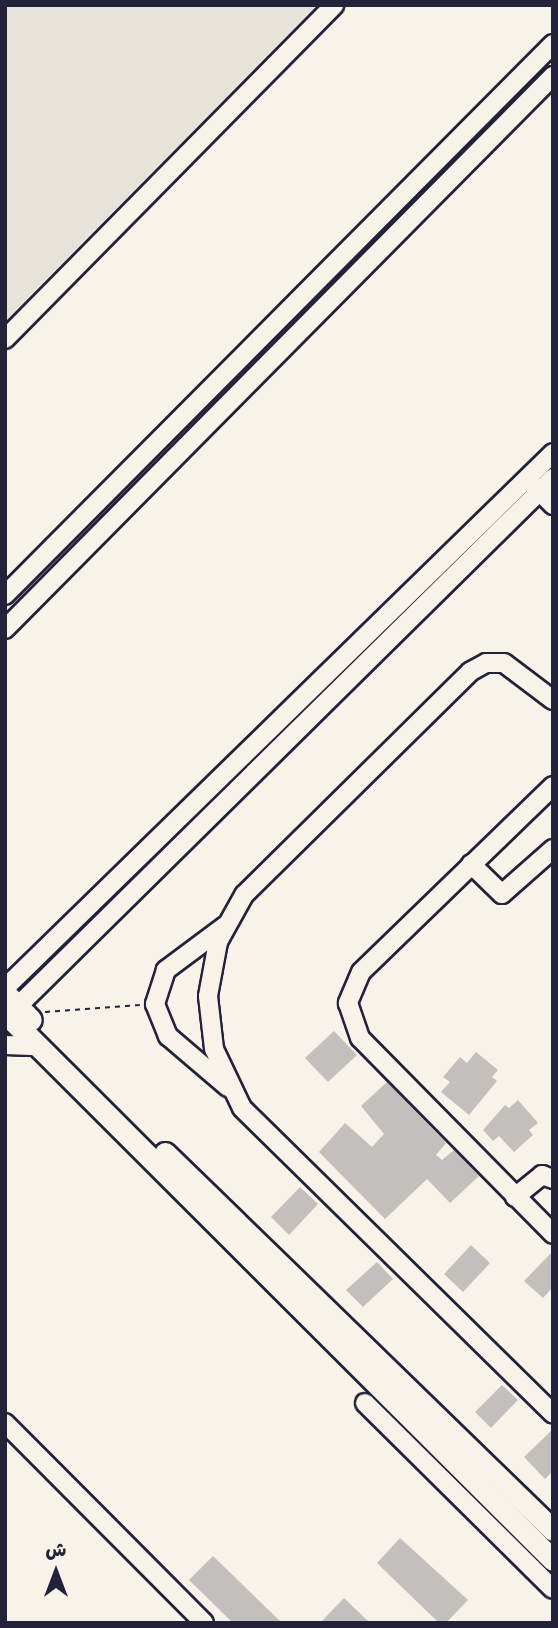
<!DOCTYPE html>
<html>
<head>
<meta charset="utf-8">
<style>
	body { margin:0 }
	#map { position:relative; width:558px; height:1628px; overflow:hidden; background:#f7f3e8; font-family:"Architects Daughter","Playpen Sans Arabic",sans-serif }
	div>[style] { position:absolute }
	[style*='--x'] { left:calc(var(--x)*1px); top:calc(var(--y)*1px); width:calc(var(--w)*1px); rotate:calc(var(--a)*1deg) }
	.built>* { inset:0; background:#e7e3db }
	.building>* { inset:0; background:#c2bfbd }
	.path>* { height:2px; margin-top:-1px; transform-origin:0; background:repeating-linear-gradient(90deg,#22223b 0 5px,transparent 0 10px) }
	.roads { filter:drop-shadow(2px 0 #22223b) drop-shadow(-2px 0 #22223b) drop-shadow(0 2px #22223b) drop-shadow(0 -2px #22223b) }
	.minor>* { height:18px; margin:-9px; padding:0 9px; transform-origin:9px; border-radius:9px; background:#f7f3e8 }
	.major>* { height:21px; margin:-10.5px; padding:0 10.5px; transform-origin:10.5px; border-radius:10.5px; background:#f7f3e8 }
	span { translate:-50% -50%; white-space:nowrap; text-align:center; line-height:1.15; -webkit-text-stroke:7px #f7f3e8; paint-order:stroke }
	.frame { position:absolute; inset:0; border:7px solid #22223b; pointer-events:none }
	.north { position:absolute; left:21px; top:1537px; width:70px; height:70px; -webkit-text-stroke:5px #f7f3e8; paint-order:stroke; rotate:0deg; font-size:19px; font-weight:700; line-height:28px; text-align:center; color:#22223b }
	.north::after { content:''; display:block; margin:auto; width:24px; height:32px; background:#22223b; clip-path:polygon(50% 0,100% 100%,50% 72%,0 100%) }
</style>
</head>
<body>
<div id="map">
	<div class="built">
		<i style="clip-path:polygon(5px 5px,317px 5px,5px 321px)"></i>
	</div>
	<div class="building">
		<i style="clip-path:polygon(334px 1031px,357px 1055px,328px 1082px,305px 1058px)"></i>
		<i style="clip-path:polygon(476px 1052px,498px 1070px,492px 1077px,497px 1081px,469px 1115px,441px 1092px,450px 1082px,443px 1077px,460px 1057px,467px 1063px)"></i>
		<i style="clip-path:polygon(387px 1082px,446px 1143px,436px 1155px,442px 1160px,454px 1150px,479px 1176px,450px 1203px,427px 1179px,385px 1219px,319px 1152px,345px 1123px,372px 1147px,384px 1134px,361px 1106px)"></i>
		<i style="clip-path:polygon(518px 1100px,538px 1123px,529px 1130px,533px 1135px,514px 1152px,499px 1136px,493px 1141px,483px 1130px,505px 1105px,509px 1108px)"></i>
		<i style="clip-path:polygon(300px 1187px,318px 1204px,289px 1235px,271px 1217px)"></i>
		<i style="clip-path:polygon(471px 1245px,490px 1263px,463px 1292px,444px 1274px)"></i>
		<i style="clip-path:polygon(553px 1251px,553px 1287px,543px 1298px,524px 1281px)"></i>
		<i style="clip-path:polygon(377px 1262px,393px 1279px,363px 1307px,346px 1290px)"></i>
		<i style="clip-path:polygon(502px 1385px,518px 1400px,491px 1428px,475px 1412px)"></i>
		<i style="clip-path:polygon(553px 1429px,553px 1471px,545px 1479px,524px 1457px)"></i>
		<i style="clip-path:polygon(400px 1538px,468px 1600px,446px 1623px,439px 1623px,377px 1563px)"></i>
		<i style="clip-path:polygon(213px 1556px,282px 1623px,233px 1623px,189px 1580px)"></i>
		<i style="clip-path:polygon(344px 1598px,370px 1623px,320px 1623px)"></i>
	</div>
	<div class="path">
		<i style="--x:45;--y:1012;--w:95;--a:-4.2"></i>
	</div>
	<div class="roads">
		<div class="minor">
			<i style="--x:5;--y:339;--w:469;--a:-45.4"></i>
			<i style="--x:532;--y:484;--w:30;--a:45"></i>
			<i style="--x:5;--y:595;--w:777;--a:-45.16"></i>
			<i style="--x:5;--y:629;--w:779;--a:-45.26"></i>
			<i style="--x:553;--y:700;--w:61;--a:-142.9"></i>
			<i style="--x:504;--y:663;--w:18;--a:180"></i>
			<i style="--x:486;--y:663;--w:18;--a:151"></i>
			<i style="--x:470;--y:672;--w:317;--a:135.4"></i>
			<i style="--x:244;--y:895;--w:54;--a:119"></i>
			<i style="--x:218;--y:942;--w:55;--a:100.5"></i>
			<i style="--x:208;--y:996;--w:53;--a:83.5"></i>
			<i style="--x:214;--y:1049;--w:65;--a:64.6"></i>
			<i style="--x:242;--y:1108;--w:436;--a:44.5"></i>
			<i style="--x:553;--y:786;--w:267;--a:135.9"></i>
			<i style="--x:361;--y:972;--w:34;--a:113"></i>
			<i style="--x:348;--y:1003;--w:37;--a:71"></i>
			<i style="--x:360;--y:1038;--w:275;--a:45.4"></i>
			<i style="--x:471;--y:864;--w:43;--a:44.1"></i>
			<i style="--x:502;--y:894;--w:68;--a:-41.4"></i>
			<i style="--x:225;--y:926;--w:74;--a:143.3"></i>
			<i style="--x:166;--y:970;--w:36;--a:108"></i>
			<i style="--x:155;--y:1004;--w:35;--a:68"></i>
			<i style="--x:168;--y:1036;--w:79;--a:40.4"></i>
			<i style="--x:5;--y:988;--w:766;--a:-44.31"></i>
			<i style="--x:18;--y:1006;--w:752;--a:-44.62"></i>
			<i style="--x:5;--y:1045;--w:33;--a:2"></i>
			<i style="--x:515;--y:1197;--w:35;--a:-39"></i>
			<i style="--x:542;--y:1175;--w:12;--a:20"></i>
			<i style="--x:365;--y:1403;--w:264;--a:44.7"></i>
			<i style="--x:5;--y:1423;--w:282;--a:45.1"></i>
		</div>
		<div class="major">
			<i style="--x:5;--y:993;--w:37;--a:46"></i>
			<i style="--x:5;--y:1013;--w:774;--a:44.95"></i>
			<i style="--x:165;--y:1153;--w:541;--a:44.18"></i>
		</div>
	</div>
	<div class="frame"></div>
	<div class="north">ش</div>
</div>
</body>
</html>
